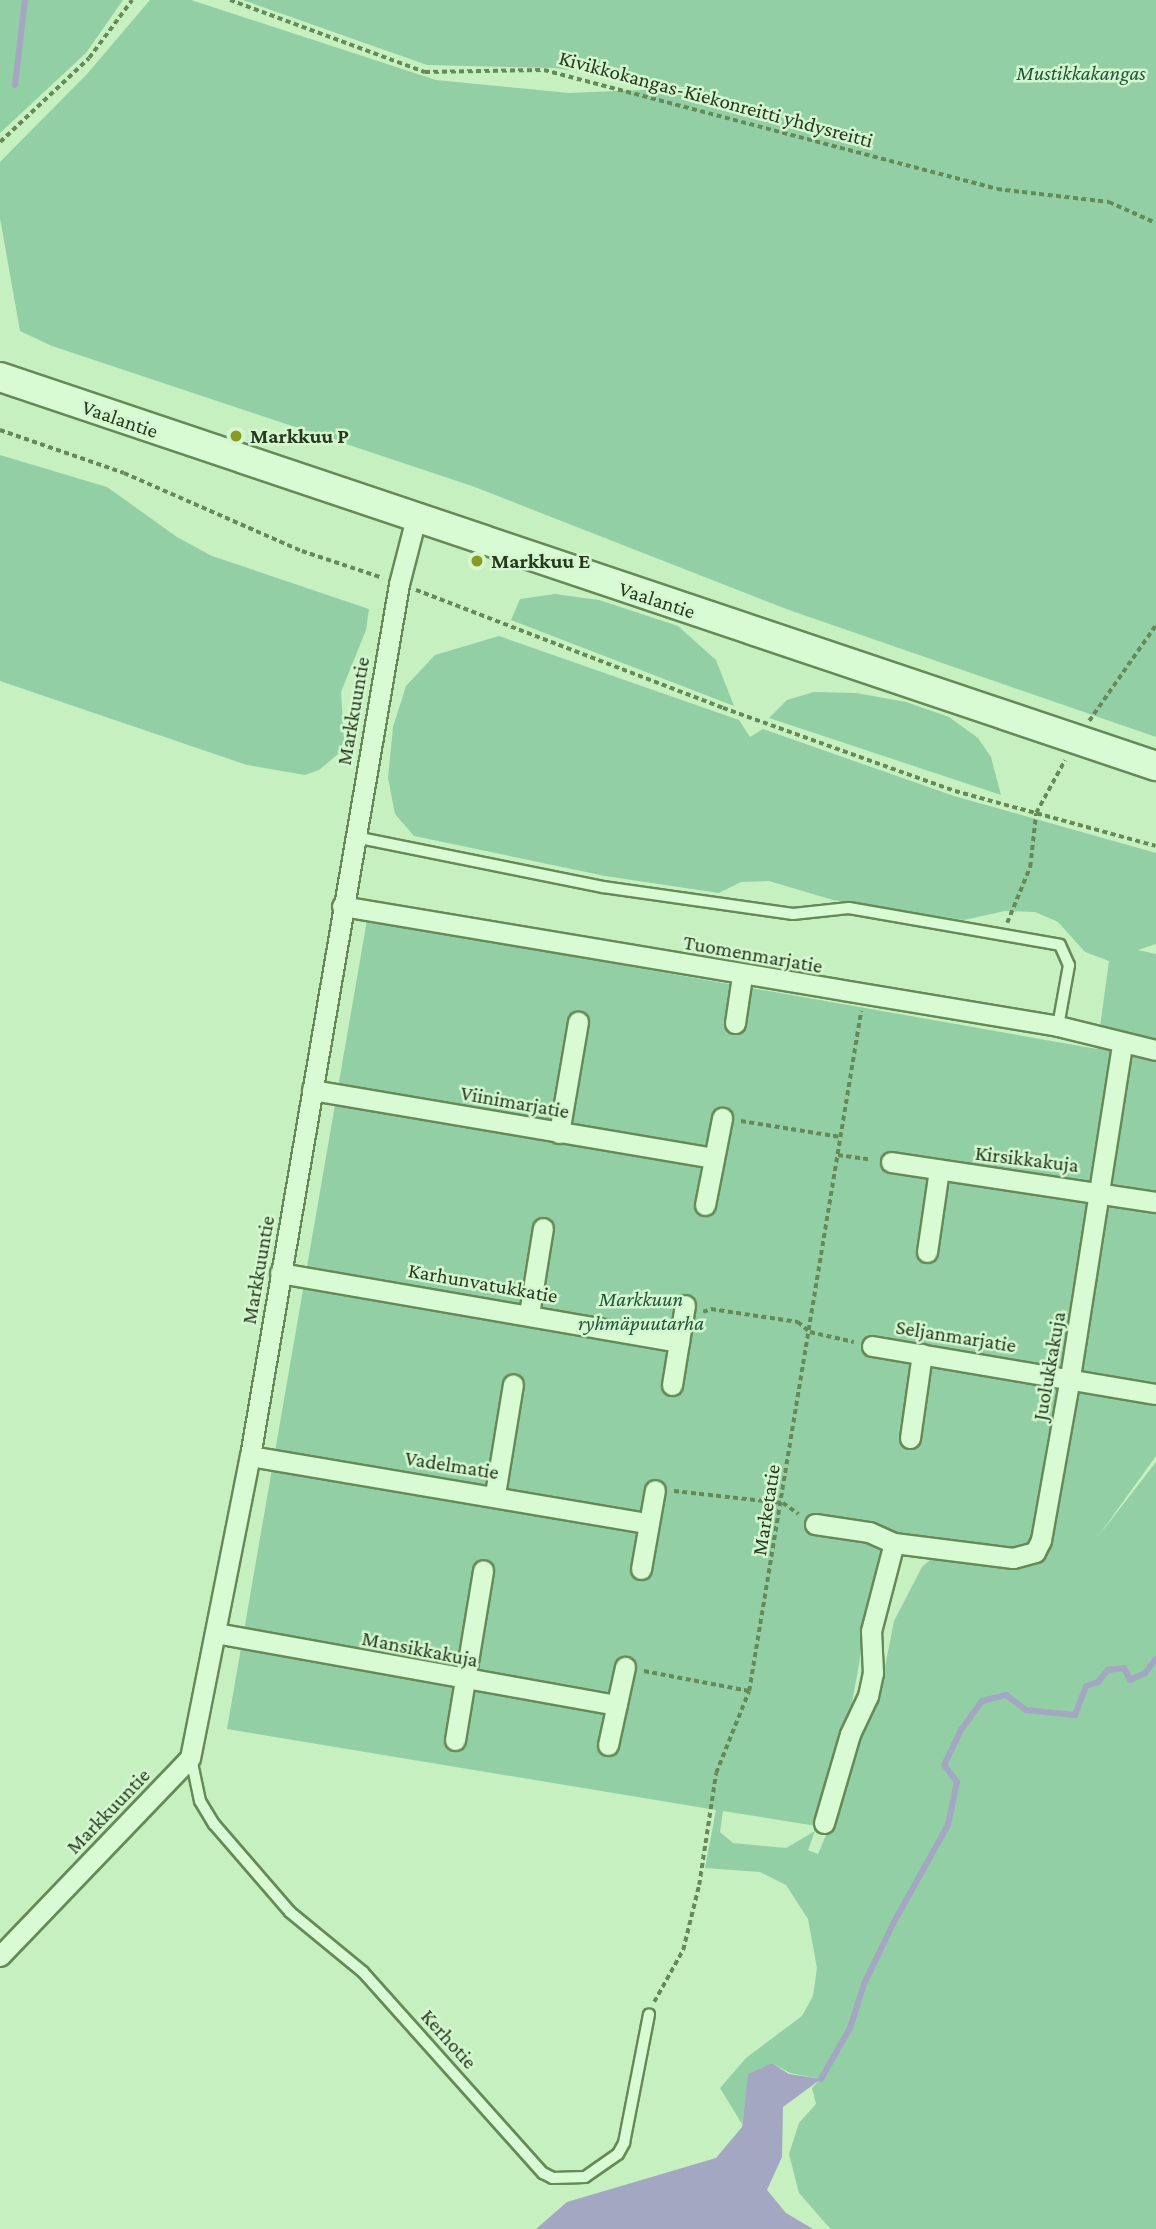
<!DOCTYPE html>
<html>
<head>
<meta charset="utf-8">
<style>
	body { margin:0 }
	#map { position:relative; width:1156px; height:2229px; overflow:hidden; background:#c6f0c0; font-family:"Crimson Pro",serif }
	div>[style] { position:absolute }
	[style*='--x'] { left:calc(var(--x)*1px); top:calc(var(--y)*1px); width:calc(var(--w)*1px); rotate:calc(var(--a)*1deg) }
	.green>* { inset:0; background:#93cfa5 }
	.water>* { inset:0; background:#a3a7c2 }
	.stream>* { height:6px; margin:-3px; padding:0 3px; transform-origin:3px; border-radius:3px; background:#a3a7c2 }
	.path>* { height:3.5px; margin-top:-1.75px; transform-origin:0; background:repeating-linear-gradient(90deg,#668a57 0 5px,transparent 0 8.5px) }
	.roads { filter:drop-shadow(2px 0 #668a57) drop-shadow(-2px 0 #668a57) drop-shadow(0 2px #668a57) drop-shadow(0 -2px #668a57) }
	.lane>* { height:10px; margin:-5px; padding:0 5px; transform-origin:5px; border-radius:5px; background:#d8fbd3 }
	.street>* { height:19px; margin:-9.5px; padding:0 9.5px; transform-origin:9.5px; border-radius:9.5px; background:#d8fbd3 }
	.secondary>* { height:28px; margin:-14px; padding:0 14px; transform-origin:14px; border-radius:14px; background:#d8fbd3 }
	.dots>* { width:19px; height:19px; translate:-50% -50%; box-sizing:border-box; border:4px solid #d4f7d0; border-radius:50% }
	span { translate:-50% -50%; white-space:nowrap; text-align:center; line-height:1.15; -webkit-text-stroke:5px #d4f7d0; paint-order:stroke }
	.park-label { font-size:21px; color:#215638; font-style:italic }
	.street-label { font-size:21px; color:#26391c }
	.poi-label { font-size:21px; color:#26391c; font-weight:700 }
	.left { translate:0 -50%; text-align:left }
</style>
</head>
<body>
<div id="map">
	<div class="green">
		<i style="clip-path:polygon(0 0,123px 0,86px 53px,0 133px)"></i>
		<i style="clip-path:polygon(150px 0,191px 0,436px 80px,569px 93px,690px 88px,554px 68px,427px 65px,243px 0,1156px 0,1156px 737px,789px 610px,472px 486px,52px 346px,20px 331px,0 218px,0 162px,87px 74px)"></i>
		<i style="clip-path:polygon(0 455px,107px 487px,177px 537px,212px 556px,369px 609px,366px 630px,341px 692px,344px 740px,338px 754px,319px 770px,305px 775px,247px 765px,0 681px)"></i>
		<i style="clip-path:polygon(555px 594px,599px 600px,678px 626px,716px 660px,734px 706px,511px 620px,520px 599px)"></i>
		<i style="clip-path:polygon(evenodd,499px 636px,739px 720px,750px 737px,763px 729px,954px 796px,1156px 853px,1156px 944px,1138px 950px,1156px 954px,1156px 1456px,1097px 1538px,1156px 1462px,1156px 2229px,831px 2229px,827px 2225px,799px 2193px,789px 2154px,799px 2123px,816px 2104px,812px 2088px,820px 2079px,790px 2073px,772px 2063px,749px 2074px,742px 2124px,720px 2088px,746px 2058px,802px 2016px,813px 1996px,817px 1968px,808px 1919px,786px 1885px,760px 1872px,705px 1868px,716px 1810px,227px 1729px,367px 920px,1097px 1049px,1109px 961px,1085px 952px,1058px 922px,1035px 912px,1005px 911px,964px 920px,833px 900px,769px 881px,741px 882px,719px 893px,605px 876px,414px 836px,395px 814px,388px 778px,393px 727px,406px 686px,435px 655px,499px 636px,880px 1550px,1012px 1566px,931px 1559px,922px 1567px,894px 1621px,879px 1698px,861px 1738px,835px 1828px,826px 1835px,818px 1854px,808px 1850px,815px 1831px,786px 1848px,733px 1843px,720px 1832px,723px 1811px,829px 1828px,880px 1550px)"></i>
		<i style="clip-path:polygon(814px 692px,856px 693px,906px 702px,949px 717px,978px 738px,991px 757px,1001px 795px,769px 718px,787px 700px)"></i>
	</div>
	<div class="water">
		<i style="clip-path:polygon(772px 2063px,789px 2074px,821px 2079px,783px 2107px,782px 2157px,767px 2190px,786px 2213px,813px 2229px,536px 2229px,567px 2202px,716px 2158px,742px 2127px,748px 2074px)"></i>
	</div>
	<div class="stream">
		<i style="--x:15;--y:85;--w:86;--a:-83.3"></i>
		<i style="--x:821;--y:2079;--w:59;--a:-60.4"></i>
		<i style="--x:850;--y:2028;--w:46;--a:-72.3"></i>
		<i style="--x:864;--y:1984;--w:69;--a:-64.2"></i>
		<i style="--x:894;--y:1922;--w:111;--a:-60.9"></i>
		<i style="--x:948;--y:1825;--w:44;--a:-78.2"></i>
		<i style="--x:957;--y:1782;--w:21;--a:-127"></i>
		<i style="--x:944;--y:1765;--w:39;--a:-64"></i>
		<i style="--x:961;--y:1730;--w:36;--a:-54"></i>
		<i style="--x:982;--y:1701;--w:25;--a:-14"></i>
		<i style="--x:1006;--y:1695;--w:25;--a:37"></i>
		<i style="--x:1026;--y:1710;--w:49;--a:5.8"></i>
		<i style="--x:1075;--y:1715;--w:31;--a:-69"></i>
		<i style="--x:1086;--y:1686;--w:13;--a:-18"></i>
		<i style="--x:1098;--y:1682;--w:16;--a:-50"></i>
		<i style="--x:1108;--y:1670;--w:16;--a:-7"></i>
		<i style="--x:1124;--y:1668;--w:13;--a:63"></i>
		<i style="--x:1130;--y:1680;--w:17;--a:-25"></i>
		<i style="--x:1145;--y:1673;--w:18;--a:-52"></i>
	</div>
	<div class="path">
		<i style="--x:230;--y:0;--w:208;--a:20.3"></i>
		<i style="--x:425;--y:72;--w:119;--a:-1"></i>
		<i style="--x:544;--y:70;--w:468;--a:14.7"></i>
		<i style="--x:997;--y:189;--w:113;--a:6.6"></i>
		<i style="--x:1109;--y:202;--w:51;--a:24.1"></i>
		<i style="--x:0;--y:142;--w:122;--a:-43.3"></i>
		<i style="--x:89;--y:58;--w:72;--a:-53.4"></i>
		<i style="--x:0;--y:430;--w:131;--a:19.1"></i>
		<i style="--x:124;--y:473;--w:194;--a:23.7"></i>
		<i style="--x:302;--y:551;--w:85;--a:18.4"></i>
		<i style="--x:416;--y:590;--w:329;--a:21"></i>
		<i style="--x:723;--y:708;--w:246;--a:19.7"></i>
		<i style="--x:955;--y:791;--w:208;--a:15.3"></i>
		<i style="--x:1089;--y:721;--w:117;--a:-55.1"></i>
		<i style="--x:1007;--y:923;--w:61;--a:-67.7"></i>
		<i style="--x:1030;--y:867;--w:54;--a:-83.7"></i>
		<i style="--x:1036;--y:813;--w:60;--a:-61.3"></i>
		<i style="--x:741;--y:1121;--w:101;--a:9.1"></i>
		<i style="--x:838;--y:1155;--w:34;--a:8"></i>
		<i style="--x:703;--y:1312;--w:9;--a:-21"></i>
		<i style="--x:711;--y:1309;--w:88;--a:8.5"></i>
		<i style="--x:798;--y:1322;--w:16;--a:40"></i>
		<i style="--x:810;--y:1332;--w:45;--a:12.8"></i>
		<i style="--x:674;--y:1491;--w:110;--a:6.3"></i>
		<i style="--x:783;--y:1503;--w:19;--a:35"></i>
		<i style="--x:644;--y:1671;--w:107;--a:10.8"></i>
		<i style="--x:654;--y:2002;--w:60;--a:-60.9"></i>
		<i style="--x:683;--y:1950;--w:67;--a:-76.2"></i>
		<i style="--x:699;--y:1885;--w:113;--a:-81.4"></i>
		<i style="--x:716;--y:1773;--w:88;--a:-68.1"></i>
		<i style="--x:749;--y:1691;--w:689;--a:-80.65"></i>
	</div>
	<div class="roads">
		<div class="lane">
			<i style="--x:355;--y:837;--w:253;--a:11.4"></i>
			<i style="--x:603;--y:887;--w:192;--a:8.1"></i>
			<i style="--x:793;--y:914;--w:56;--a:-6.1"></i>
			<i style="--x:849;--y:908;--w:214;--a:9.9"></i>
			<i style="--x:1060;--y:945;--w:22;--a:66"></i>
			<i style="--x:1069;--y:965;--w:62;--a:100.2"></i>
			<i style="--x:191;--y:1758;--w:44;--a:78.2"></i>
			<i style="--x:200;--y:1801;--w:27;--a:59"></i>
			<i style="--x:214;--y:1824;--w:116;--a:49.2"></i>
			<i style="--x:290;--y:1912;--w:94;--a:39.4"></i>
			<i style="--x:363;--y:1972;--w:270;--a:48.2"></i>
			<i style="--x:543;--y:2173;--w:11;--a:27"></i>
			<i style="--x:553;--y:2178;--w:32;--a:-2"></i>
			<i style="--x:585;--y:2177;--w:40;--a:-34.9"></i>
			<i style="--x:618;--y:2154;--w:13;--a:-61"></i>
			<i style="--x:624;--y:2143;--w:131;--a:-79"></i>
		</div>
		<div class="street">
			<i style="--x:342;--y:906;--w:726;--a:9.51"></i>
			<i style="--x:1058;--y:1026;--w:101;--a:13.8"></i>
			<i style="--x:735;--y:1023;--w:48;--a:-81.5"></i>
			<i style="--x:312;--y:1090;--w:406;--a:9.6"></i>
			<i style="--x:559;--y:1133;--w:113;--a:-80.3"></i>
			<i style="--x:891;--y:1162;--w:268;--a:8.6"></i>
			<i style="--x:705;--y:1205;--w:89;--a:-78.9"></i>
			<i style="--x:927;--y:1252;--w:83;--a:-81.7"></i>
			<i style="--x:280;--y:1273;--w:405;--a:9.8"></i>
			<i style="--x:529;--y:1314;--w:87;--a:-80.8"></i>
			<i style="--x:872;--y:1346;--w:288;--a:9.6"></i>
			<i style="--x:672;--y:1385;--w:81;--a:-80.8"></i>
			<i style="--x:910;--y:1438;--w:85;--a:-81.9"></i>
			<i style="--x:250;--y:1456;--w:402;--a:9.6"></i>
			<i style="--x:495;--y:1494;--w:111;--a:-80.7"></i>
			<i style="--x:815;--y:1524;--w:55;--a:8.4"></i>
			<i style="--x:869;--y:1532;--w:27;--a:24"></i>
			<i style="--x:894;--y:1543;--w:120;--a:7.2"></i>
			<i style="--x:1013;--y:1558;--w:23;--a:-15"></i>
			<i style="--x:1035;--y:1552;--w:13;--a:-63"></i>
			<i style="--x:1041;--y:1540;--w:166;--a:-79.9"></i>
			<i style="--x:1070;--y:1377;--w:337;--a:-81.1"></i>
			<i style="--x:641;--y:1569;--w:80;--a:-80"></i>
			<i style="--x:216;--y:1633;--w:407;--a:10.2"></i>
			<i style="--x:455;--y:1740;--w:172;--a:-80.6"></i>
			<i style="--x:608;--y:1745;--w:80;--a:-77.7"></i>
			<i style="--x:824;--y:1823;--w:93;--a:-73.7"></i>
			<i style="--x:850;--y:1734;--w:42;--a:-64.7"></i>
			<i style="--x:868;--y:1696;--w:24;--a:-78"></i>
			<i style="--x:873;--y:1673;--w:42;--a:-92.7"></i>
			<i style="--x:871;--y:1631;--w:91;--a:-75.4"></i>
			<i style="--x:0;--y:1956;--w:274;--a:-46.2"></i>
			<i style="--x:190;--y:1758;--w:308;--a:-78.8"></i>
			<i style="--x:250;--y:1456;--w:885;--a:-80.3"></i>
			<i style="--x:399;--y:584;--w:68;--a:-75.6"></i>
		</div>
		<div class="secondary">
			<i style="--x:0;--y:377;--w:1220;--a:18.6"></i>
		</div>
	</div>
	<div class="dots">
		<i style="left:236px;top:436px;background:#889c24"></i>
		<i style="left:477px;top:561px;background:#889c24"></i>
	</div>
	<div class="park-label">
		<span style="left:1081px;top:73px">Mustikkakangas</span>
		<span style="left:641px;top:1311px">Markkuun<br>ryhmäpuutarha</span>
	</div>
	<div class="street-label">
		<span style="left:716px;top:99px;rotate:15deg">Kivikkokangas-Kiekonreitti yhdysreitti</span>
		<span style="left:120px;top:419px;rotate:19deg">Vaalantie</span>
		<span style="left:657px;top:600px;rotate:18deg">Vaalantie</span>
		<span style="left:353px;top:711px;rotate:-80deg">Markkuuntie</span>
		<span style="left:753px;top:954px;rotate:10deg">Tuomenmarjatie</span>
		<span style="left:515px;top:1102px;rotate:10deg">Viinimarjatie</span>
		<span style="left:1027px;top:1159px;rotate:7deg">Kirsikkakuja</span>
		<span style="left:258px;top:1270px;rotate:-80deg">Markkuuntie</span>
		<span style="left:483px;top:1283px;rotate:10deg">Karhunvatukkatie</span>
		<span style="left:956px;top:1336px;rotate:9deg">Seljanmarjatie</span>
		<span style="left:1049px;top:1366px;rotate:-80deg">Juolukkakuja</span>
		<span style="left:452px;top:1465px;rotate:9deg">Vadelmatie</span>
		<span style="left:766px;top:1510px;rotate:-81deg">Marketatie</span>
		<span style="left:420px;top:1649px;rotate:11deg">Mansikkakuja</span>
		<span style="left:108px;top:1811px;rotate:-46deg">Markkuuntie</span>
		<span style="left:449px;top:2039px;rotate:48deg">Kerhotie</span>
	</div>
	<div class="poi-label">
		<span class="left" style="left:250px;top:436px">Markkuu P</span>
		<span class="left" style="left:491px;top:561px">Markkuu E</span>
	</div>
</div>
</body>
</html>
